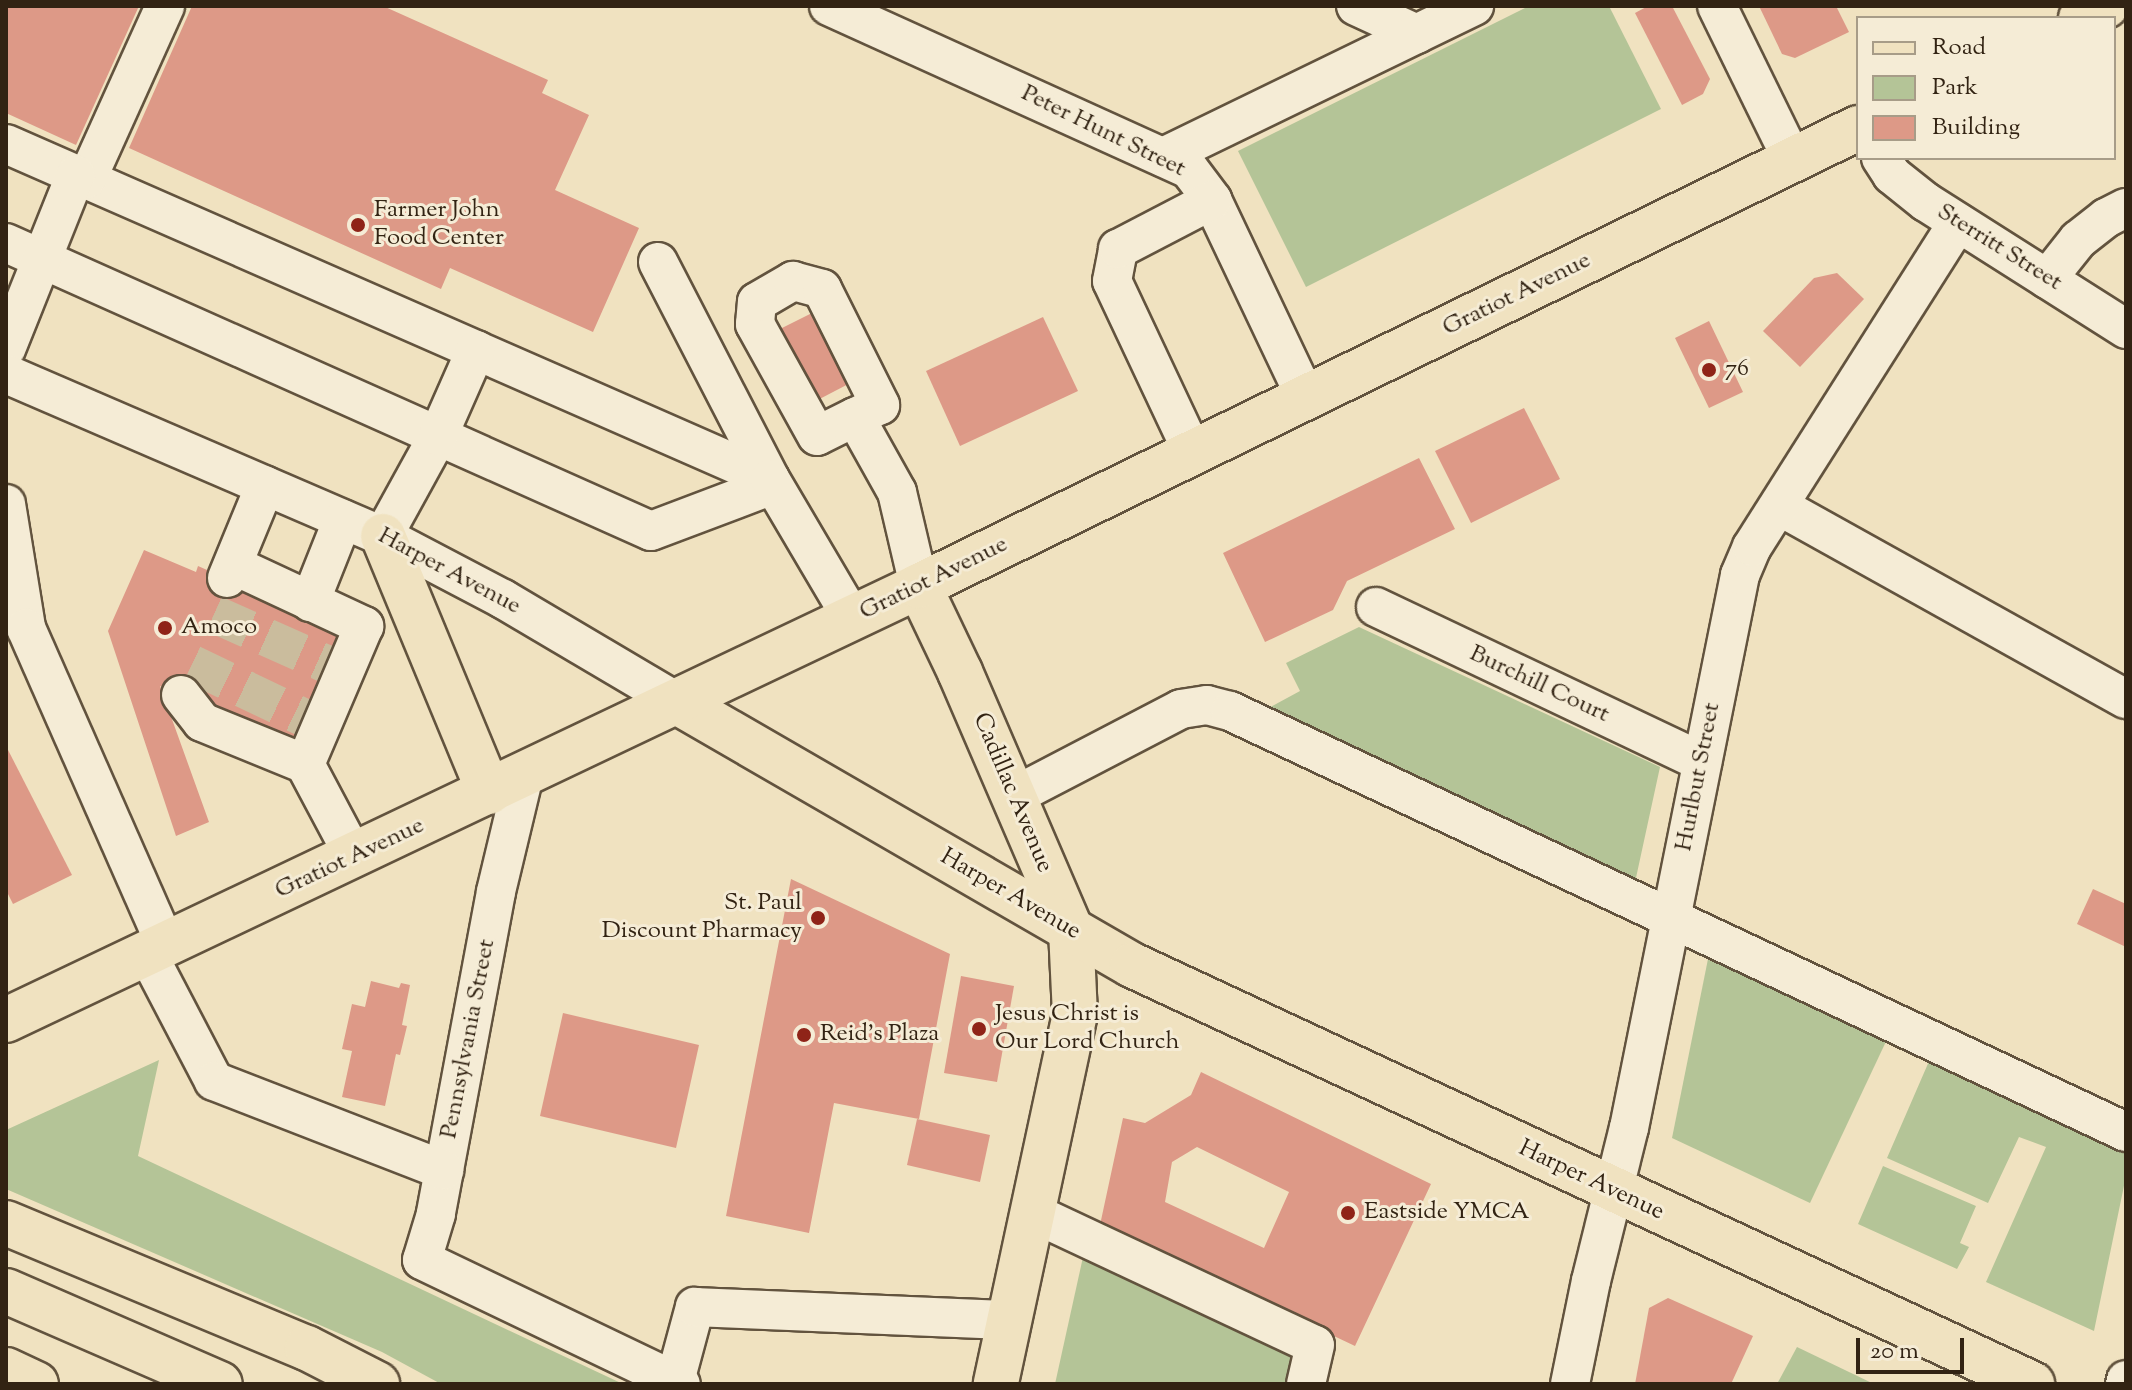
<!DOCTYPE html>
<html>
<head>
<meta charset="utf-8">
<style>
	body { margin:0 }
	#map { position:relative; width:2132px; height:1390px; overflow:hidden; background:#f0e2c0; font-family:"Sorts Mill Goudy",serif }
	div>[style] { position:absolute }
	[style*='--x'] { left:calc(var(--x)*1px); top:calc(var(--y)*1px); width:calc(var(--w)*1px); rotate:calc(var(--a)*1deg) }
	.green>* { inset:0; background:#b4c497 }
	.building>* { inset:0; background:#dd9987 }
	.minor-tunnel>* { height:38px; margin-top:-19px; transform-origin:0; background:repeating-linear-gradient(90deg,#cabc9d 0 38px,transparent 0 57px) }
	.roads { filter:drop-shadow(2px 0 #62533e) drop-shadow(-2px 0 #62533e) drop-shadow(0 2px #62533e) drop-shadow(0 -2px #62533e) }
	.minor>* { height:38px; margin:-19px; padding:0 19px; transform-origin:19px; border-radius:19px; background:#f5ecd6 }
	.major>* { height:44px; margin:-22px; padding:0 22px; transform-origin:22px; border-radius:22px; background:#f0e2c0 }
	.highway>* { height:44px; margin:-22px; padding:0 22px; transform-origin:22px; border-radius:22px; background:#f0e2c0 }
	.dots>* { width:22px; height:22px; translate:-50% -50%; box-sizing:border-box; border:4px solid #f5ecd6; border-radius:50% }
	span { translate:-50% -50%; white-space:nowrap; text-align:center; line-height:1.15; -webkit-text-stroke:6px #f5ecd6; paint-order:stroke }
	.street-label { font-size:24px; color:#322313 }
	.poi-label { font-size:24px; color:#322313 }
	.left { translate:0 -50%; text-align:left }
	.right { translate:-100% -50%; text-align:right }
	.frame { position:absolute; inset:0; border:8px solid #322313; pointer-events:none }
	.legend { position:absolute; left:1856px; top:16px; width:260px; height:144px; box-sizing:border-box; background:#f5ecd6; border:2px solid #a79c88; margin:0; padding:10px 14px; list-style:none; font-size:24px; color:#322313 }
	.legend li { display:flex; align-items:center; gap:16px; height:40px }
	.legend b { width:40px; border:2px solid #a79c88 }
	.scale { position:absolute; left:1856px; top:1338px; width:108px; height:36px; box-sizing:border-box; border:4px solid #322313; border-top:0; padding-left:10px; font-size:24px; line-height:28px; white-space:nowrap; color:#322313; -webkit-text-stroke:6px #f5ecd6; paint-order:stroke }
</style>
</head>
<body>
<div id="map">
	<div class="green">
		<i style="clip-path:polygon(1529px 6px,1609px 6px,1661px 109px,1306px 287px,1238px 151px)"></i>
		<i style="clip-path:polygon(1359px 627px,1660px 767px,1634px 887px,1261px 712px,1300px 691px,1286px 663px)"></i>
		<i style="clip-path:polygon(1709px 954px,1890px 1033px,1810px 1203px,1672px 1138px)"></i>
		<i style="clip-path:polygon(1930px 1059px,2126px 1144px,2126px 1176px,2094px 1331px,1986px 1282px,2046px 1147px,2019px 1137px,1988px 1203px,1887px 1158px)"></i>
		<i style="clip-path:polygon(159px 1060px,138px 1156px,623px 1384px,441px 1384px,382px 1352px,6px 1189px,6px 1130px)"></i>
		<i style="clip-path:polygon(1883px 1166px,1976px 1206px,1960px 1243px,1969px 1247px,1957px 1269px,1858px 1224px)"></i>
		<i style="clip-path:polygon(1083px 1257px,1297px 1360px,1291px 1384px,1055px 1384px)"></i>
		<i style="clip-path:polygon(1797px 1347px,1874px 1384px,1777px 1384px)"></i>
	</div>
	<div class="building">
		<i style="clip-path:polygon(6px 6px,139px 6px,76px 145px,6px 113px)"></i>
		<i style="clip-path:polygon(192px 6px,383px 6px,548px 80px,542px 93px,589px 115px,555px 190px,639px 228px,593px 332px,450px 268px,441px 289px,129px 148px)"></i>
		<i style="clip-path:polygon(1648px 6px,1672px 6px,1710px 79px,1703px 94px,1682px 105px,1635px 13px)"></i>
		<i style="clip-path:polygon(1759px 6px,1836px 6px,1849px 32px,1795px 58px,1782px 54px)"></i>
		<i style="clip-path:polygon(1837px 273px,1864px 299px,1800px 367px,1763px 331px,1814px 278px)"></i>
		<i style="clip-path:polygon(822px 308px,858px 379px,810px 404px,774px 332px)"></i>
		<i style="clip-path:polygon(1043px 317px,1078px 391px,960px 446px,926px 371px)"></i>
		<i style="clip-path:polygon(1709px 321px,1743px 392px,1709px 408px,1675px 338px)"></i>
		<i style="clip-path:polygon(1524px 408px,1560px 479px,1471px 523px,1435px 451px)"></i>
		<i style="clip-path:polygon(1419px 458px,1455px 529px,1347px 581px,1333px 610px,1265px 642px,1223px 553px)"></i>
		<i style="clip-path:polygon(144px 550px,196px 572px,198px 566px,348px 632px,298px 747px,160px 686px,209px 822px,176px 836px,108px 631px)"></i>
		<i style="clip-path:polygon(6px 746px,72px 875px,13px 904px,6px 890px)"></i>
		<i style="clip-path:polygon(791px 879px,950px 954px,919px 1119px,834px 1103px,809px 1233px,726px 1216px)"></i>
		<i style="clip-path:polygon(2093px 889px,2126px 904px,2126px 947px,2077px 924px)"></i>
		<i style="clip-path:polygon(961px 976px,1014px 986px,997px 1082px,944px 1073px)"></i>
		<i style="clip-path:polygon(371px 981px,399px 988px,401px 983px,410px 985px,402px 1025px,407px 1026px,400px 1055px,396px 1054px,385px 1106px,342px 1097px,352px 1051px,342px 1049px,352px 1004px,365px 1007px)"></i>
		<i style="clip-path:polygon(563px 1013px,699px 1045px,676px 1148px,540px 1116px)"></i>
		<i style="clip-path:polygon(evenodd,1201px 1072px,1431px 1184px,1355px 1346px,1100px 1225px,1123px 1118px,1145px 1123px,1191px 1095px,1201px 1072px,1197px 1147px,1289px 1192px,1264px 1248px,1165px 1202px,1172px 1162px,1197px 1147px)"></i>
		<i style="clip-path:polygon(917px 1119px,990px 1135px,980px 1182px,907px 1165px)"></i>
		<i style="clip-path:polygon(1668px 1298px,1753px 1336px,1731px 1384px,1635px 1384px,1649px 1308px)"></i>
	</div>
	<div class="minor-tunnel">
		<i style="--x:214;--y:614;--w:130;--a:24"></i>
		<i style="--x:192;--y:664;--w:130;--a:25.6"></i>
	</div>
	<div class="roads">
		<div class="minor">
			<i style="--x:829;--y:6;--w:395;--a:24.4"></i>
			<i style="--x:1189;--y:169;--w:39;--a:53"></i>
			<i style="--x:1212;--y:200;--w:219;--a:64.6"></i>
			<i style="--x:1356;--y:6;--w:67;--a:24.7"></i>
			<i style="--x:1717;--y:6;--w:173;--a:63.9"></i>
			<i style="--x:6;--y:144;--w:834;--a:23.68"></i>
			<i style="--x:1163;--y:157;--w:346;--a:-25.9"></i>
			<i style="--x:1881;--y:158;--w:20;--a:57"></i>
			<i style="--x:1892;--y:175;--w:43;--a:38.5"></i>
			<i style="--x:1926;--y:202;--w:237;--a:32.4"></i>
			<i style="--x:87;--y:179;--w:190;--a:-65.7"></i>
			<i style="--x:6;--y:243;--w:706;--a:24.06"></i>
			<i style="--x:651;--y:531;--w:130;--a:-20.7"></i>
			<i style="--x:658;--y:262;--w:244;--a:62.7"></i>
			<i style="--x:770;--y:479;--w:161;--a:59.5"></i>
			<i style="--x:2047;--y:279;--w:50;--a:-51.5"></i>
			<i style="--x:2078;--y:240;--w:36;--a:-38"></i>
			<i style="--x:2106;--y:218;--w:22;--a:-27"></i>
			<i style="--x:6;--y:349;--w:188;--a:-68.2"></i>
			<i style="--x:6;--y:374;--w:410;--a:23.3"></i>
			<i style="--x:383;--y:536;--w:136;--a:27.7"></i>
			<i style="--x:503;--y:599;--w:202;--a:30.6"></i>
			<i style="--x:855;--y:417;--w:42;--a:153.4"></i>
			<i style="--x:817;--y:436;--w:128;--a:-119"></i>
			<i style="--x:755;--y:324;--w:22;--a:-85"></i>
			<i style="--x:757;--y:302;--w:42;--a:-30.3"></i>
			<i style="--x:793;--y:281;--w:30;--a:15"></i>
			<i style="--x:822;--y:289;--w:130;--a:63.4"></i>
			<i style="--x:880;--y:405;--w:28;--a:154"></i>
			<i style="--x:855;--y:417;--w:86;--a:60.8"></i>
			<i style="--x:897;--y:492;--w:97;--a:76.8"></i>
			<i style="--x:1193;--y:453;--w:190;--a:-115.2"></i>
			<i style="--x:1112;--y:281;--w:33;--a:-79"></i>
			<i style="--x:1118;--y:249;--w:106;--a:-27.5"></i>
			<i style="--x:6;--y:504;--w:126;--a:80.8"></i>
			<i style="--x:26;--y:628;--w:347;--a:66.2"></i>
			<i style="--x:1779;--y:506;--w:397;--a:29.1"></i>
			<i style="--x:383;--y:536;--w:114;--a:-61.2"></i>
			<i style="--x:438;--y:436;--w:94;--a:-66.2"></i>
			<i style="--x:233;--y:565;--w:145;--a:25"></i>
			<i style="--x:364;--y:626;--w:150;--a:113.1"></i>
			<i style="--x:305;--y:764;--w:104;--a:62"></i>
			<i style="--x:227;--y:578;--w:100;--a:-67.6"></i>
			<i style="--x:310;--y:602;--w:89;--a:-68.3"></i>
			<i style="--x:1376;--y:607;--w:361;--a:25.4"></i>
			<i style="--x:181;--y:695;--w:34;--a:52"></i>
			<i style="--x:202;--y:722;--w:111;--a:22.2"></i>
			<i style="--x:524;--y:775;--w:120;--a:103.5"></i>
			<i style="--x:496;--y:892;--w:328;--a:100.6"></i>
			<i style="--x:436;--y:1214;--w:48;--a:106.9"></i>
			<i style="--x:422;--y:1260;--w:287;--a:25.6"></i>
			<i style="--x:1014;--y:796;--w:188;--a:-27.5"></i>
			<i style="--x:1181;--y:709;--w:26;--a:-9"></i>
			<i style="--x:1207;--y:705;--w:24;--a:15"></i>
			<i style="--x:1230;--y:711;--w:990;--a:25.17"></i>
			<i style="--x:147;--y:953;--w:144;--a:62.4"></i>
			<i style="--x:214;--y:1081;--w:247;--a:21.2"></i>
			<i style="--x:1033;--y:1213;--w:311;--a:25.1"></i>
			<i style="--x:1315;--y:1345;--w:40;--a:103"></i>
			<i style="--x:675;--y:1381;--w:77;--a:-74.9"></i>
			<i style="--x:695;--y:1307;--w:315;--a:2.4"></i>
			<i style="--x:1570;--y:1384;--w:105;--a:-78.5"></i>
			<i style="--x:1591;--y:1281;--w:158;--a:-76.1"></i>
			<i style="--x:1629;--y:1128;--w:564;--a:-78.65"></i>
			<i style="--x:1740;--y:575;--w:30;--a:-67"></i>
			<i style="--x:1752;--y:547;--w:384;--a:-57.6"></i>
			<i style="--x:2125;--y:1384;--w:4;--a:-76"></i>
		</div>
		<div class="major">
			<i style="--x:2081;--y:18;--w:28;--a:-26"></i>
			<i style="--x:383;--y:536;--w:277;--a:67.5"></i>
			<i style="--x:919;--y:586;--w:95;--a:64.5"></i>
			<i style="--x:960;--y:672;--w:281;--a:66.7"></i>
			<i style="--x:1071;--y:930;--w:84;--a:87.3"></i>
			<i style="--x:1075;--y:1014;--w:378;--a:102.1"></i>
			<i style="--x:677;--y:702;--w:526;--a:30.03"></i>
			<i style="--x:1132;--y:965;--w:993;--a:24.96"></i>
			<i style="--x:6;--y:1020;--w:1011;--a:-25.42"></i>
			<i style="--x:919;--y:586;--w:1045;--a:-26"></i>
		</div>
		<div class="highway">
			<i style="--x:6;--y:1223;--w:326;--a:22.6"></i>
			<i style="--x:307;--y:1348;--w:79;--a:27.2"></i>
			<i style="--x:6;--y:1291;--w:233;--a:23.5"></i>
			<i style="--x:6;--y:1370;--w:33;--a:25"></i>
		</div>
	</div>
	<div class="dots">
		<i style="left:358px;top:225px;background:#8f2418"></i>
		<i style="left:1709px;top:370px;background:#8f2418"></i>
		<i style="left:165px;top:628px;background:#8f2418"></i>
		<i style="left:818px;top:918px;background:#8f2418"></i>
		<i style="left:979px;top:1029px;background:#8f2418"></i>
		<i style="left:804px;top:1035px;background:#8f2418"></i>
		<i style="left:1348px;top:1213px;background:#8f2418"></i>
	</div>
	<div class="street-label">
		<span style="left:1103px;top:132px;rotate:26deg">Peter Hunt Street</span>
		<span style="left:1999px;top:248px;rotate:32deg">Sterritt Street</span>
		<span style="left:1517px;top:295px;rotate:-26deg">Gratiot Avenue</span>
		<span style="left:449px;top:572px;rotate:28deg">Harper Avenue</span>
		<span style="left:934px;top:579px;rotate:-26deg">Gratiot Avenue</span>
		<span style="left:1539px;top:685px;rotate:25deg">Burchill Court</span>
		<span style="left:1699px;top:777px;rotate:-79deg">Hurlbut Street</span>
		<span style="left:1012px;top:793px;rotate:67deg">Cadillac Avenue</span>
		<span style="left:350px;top:859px;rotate:-25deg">Gratiot Avenue</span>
		<span style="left:1010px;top:895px;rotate:30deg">Harper Avenue</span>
		<span style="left:469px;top:1039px;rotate:-79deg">Pennsylvania Street</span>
		<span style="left:1591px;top:1181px;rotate:25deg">Harper Avenue</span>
	</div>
	<div class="poi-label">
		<span class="left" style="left:374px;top:225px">Farmer John<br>Food Center</span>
		<span class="left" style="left:1725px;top:370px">76</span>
		<span class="left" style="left:181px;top:628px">Amoco</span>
		<span class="right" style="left:802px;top:918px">St. Paul<br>Discount Pharmacy</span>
		<span class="left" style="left:995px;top:1029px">Jesus Christ is<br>Our Lord Church</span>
		<span class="left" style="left:820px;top:1035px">Reid's Plaza</span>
		<span class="left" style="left:1364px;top:1213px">Eastside YMCA</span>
	</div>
	<div class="frame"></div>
	<ul class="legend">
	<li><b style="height:10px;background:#f0e2c0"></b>Road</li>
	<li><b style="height:22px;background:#b4c497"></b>Park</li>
	<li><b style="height:22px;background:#dd9987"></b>Building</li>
	</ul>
	<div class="scale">20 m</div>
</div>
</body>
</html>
